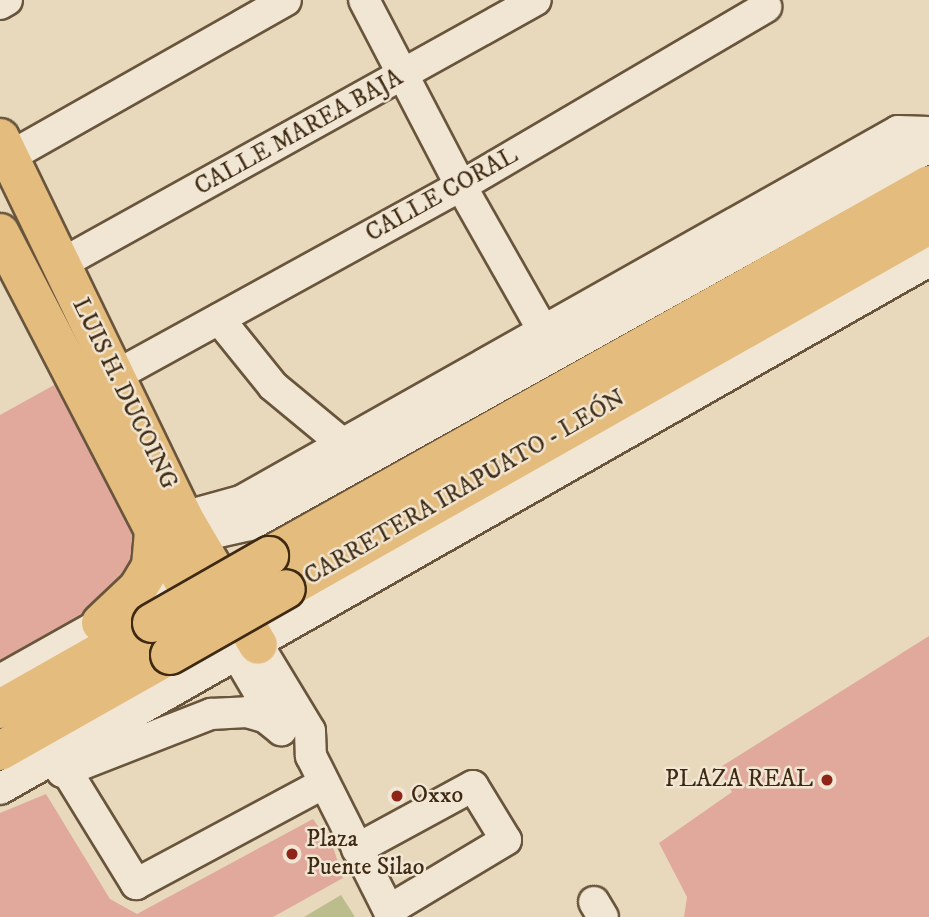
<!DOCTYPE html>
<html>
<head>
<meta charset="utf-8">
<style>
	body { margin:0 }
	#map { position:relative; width:929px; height:917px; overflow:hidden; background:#e8d8bc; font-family:"IM FELL DW Pica",serif }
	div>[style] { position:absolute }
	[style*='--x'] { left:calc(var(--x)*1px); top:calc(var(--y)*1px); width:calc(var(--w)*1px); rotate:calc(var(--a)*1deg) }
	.green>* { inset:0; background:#bcbd8c }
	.building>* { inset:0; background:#e1a99b }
	.roads { filter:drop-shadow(2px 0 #68553c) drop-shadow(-2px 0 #68553c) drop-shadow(0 2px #68553c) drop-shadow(0 -2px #68553c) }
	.minor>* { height:30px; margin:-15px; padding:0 15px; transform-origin:15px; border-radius:15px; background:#f0e6d3 }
	.major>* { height:38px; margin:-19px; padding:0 19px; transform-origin:19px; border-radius:19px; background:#e4bc7e }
	.highway>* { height:38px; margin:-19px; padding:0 19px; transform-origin:19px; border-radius:19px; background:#e4bc7e }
	.bridges { filter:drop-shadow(2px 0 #3e2912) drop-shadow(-2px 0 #3e2912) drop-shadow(0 2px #3e2912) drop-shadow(0 -2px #3e2912) }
	.highway-bridge>* { height:38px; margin:-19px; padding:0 19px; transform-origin:19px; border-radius:19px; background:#e4bc7e }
	.dots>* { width:19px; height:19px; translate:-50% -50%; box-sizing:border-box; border:4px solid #f0e6d3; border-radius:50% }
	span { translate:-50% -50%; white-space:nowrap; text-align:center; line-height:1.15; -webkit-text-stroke:5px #f0e6d3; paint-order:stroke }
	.street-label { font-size:24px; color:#3e2912 }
	.poi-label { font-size:24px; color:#3e2912 }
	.right { translate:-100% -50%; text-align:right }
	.left { translate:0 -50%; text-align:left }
</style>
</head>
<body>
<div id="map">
	<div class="green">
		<i style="clip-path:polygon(341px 895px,355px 917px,304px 917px)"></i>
	</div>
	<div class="building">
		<i style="clip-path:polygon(74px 374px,141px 531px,132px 576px,95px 610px,0 664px,0 415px)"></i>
		<i style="clip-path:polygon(929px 636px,929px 917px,684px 917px,687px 897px,659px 843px,732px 792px,719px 768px)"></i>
		<i style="clip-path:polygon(46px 794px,110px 899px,137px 914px,313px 819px,334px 850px,343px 878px,273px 917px,0 917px,0 813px)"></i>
	</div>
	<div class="roads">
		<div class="minor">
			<i style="--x:364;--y:0;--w:210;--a:62.5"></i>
			<i style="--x:461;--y:186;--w:168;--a:60.4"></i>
			<i style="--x:0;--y:4;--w:8;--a:-30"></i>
			<i style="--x:9;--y:157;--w:318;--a:-29.5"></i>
			<i style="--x:61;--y:264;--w:543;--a:-29.06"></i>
			<i style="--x:219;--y:319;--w:86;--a:51.1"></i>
			<i style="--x:273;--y:386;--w:91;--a:39.6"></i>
			<i style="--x:115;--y:376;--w:395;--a:-28.8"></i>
			<i style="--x:461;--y:186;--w:354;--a:-30.4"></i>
			<i style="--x:183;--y:517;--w:22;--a:30"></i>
			<i style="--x:202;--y:528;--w:17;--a:13"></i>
			<i style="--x:219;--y:532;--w:32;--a:-13"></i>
			<i style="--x:250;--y:525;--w:777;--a:-29.1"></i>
			<i style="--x:183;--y:517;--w:60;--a:-15.4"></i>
			<i style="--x:241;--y:501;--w:754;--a:-29.39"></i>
			<i style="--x:898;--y:131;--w:31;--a:2"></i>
			<i style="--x:258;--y:645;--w:100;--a:58.8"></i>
			<i style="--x:310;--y:731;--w:25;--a:88"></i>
			<i style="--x:311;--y:756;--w:180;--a:63.3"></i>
			<i style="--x:237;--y:655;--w:87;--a:59.6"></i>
			<i style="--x:0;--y:680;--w:227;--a:-29.3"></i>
			<i style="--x:66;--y:770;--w:134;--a:58.4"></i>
			<i style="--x:136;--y:884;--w:213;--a:-28.2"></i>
			<i style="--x:62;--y:772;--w:160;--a:-21.3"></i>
			<i style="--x:211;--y:714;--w:36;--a:-3"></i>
			<i style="--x:247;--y:712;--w:19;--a:16"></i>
			<i style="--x:265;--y:717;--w:21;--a:39"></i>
			<i style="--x:0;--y:789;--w:1069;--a:-29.61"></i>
			<i style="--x:357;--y:849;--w:132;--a:-28.5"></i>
			<i style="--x:473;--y:786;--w:63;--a:58.6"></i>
			<i style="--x:506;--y:840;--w:136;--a:149.1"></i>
			<i style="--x:594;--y:902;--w:17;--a:59"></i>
		</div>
		<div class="major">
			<i style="--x:0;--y:138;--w:421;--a:64.2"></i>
			<i style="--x:183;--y:517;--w:148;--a:59.6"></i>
			<i style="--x:0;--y:233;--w:335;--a:62.6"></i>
			<i style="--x:154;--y:530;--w:56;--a:59.7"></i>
			<i style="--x:182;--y:578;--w:55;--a:53.1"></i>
			<i style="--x:101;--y:623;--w:51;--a:-43.4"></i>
			<i style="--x:138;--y:588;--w:26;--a:-59"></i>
			<i style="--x:151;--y:566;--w:36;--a:-85"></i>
		</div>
		<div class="highway">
			<i style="--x:269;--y:556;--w:757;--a:-29.34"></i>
			<i style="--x:286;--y:589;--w:739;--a:-29.51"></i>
			<i style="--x:0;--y:709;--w:175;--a:-29.5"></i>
			<i style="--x:0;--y:751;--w:195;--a:-29.5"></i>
		</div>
	</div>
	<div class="bridges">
		<div class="highway-bridge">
			<i style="--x:152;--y:623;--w:135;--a:-29.8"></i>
			<i style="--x:170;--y:655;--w:133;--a:-29.6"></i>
		</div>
	</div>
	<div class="dots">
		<i style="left:827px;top:780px;background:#8f2418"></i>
		<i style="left:397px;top:796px;background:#8f2418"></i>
		<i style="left:292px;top:854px;background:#8f2418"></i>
	</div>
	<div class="street-label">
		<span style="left:299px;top:133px;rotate:-29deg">CALLE MAREA BAJA</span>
		<span style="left:442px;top:195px;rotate:-29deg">CALLE CORAL</span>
		<span style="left:124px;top:394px;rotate:64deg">LUIS H. DUCOING</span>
		<span style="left:465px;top:488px;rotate:-30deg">CARRETERA IRAPUATO - LEÓN</span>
	</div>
	<div class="poi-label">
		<span class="right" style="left:813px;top:780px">PLAZA REAL</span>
		<span class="left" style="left:411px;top:796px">Oxxo</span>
		<span class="left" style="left:306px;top:854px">Plaza<br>Puente Silao</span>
	</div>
</div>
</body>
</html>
